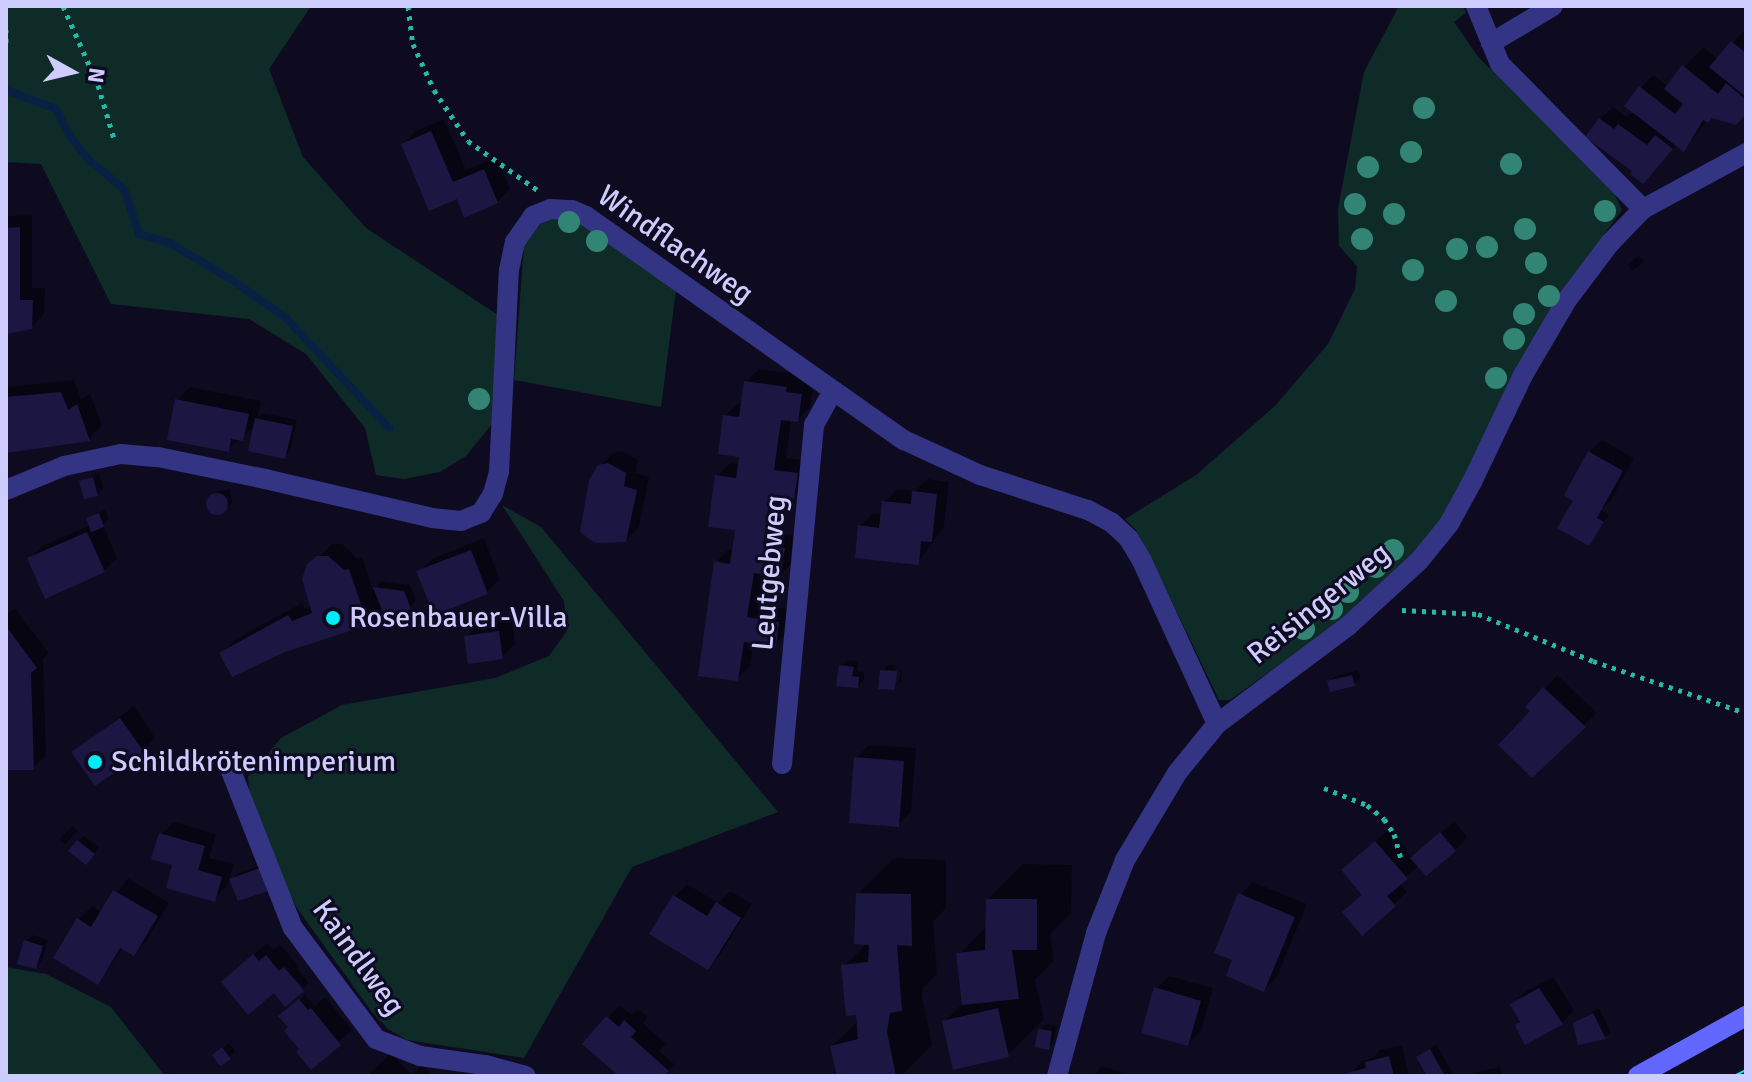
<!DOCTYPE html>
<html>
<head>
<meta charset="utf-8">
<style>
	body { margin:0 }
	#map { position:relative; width:1752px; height:1082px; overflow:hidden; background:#0e0b21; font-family:Signika,sans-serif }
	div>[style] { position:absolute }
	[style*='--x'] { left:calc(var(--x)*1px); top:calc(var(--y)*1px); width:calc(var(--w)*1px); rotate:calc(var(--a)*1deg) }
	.green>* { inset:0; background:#0e2b28 }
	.shadow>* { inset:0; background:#0007 }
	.stream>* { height:8px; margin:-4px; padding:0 4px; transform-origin:4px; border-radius:4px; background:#082143 }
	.building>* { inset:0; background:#1c1643 }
	.round { border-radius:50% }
	.path>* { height:5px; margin-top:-2.5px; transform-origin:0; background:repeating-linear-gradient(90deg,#25b9a7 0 4px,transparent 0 10px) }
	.minor>* { height:20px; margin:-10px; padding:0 10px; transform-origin:10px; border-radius:10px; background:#333483 }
	.secondary>* { height:20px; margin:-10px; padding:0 10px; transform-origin:10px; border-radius:10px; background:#6267ff }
	.tram>* { height:2px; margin:-1px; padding:0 1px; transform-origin:1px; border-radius:1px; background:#00ecf6 }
	.trees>* { width:22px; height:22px; margin:-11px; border-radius:50%; background:#328474 }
	.dots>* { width:22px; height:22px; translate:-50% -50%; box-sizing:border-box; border:4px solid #0e0b21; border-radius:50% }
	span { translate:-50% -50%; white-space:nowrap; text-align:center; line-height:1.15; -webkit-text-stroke:6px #0e0b21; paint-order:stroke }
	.street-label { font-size:30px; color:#cecbff }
	.poi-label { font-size:30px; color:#cecbff }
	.left { translate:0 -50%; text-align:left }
	.frame { position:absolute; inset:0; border:8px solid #cecbff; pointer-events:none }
	.north { position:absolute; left:32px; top:32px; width:80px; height:80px; -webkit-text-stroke:6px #0e0b21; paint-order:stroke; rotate:98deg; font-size:22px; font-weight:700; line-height:32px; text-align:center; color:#cecbff }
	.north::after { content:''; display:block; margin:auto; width:28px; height:36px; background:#cecbff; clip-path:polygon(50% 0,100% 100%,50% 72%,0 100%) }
</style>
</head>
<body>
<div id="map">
	<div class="green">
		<i style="clip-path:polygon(6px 6px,311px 6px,269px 69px,303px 157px,366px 228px,498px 315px,492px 424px,466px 456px,440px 472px,404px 479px,376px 475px,365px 428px,306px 354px,249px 319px,111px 304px,41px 164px,6px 162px)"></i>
		<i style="clip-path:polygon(1399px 6px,1463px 6px,1466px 13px,1454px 22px,1479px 58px,1610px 184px,1622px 210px,1588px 256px,1461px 488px,1429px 537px,1356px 610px,1230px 700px,1219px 700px,1153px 562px,1136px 530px,1125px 519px,1196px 475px,1275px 406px,1328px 344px,1355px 289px,1357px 266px,1339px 246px,1338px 208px,1364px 72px)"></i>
		<i style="clip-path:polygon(562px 217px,575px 219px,676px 290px,661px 407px,514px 380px,524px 246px,534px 229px,547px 219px)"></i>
		<i style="clip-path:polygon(502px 505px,541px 527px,778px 812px,632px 867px,524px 1058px,407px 1040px,388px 1029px,372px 1012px,297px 908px,283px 882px,250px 799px,248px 777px,281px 738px,342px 705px,495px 678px,549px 656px,567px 631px,564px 601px)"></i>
		<i style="clip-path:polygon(6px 967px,46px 974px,111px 1007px,165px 1076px,6px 1076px)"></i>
	</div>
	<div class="shadow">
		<i style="clip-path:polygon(1746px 28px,1746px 112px,1712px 116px,1684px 149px,1677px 144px,1658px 167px,1663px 160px,1635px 171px,1600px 119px,1613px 107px,1627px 117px,1634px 111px,1640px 88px,1653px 75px,1668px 86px,1703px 47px,1718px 59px)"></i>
		<i style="clip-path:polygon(444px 119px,466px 170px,497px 157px,510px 189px,497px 202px,458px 196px,403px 144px,416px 131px)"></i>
		<i style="clip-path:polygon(32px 215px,32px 288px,45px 288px,44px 314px,31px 327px,6px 332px,6px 216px)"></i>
		<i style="clip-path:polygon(1639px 255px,1644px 261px,1633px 271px,1628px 265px)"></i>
		<i style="clip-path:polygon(759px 369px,799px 374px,798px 379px,814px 382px,810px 407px,797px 420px,791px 420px,786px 458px,810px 461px,806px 484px,794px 497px,780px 495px,775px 533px,796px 536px,793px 562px,780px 575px,764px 573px,759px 605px,791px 609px,788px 632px,775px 645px,754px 642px,750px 666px,737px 679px,716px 562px,729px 549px,734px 550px,737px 529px,717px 476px,730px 463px,740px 464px,742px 455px,725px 416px,738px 403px,743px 404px,746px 382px)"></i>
		<i style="clip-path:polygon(74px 380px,81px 399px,90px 393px,102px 426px,89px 439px,6px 451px,6px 387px)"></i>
		<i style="clip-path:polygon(190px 387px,261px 401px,257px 419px,263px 413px,297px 420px,290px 451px,284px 457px,256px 425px,228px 449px,177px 400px)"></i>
		<i style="clip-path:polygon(1602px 440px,1634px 458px,1611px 500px,1601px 510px,1609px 515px,1589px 544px,1574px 502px,1589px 452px)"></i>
		<i style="clip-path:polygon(622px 451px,638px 460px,636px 473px,649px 477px,639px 527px,626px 540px,600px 466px,613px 453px)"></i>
		<i style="clip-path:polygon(99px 472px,103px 488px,97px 494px,81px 482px)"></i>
		<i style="clip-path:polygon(927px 479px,949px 482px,944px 527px,918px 563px,860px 526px,873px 513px,883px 514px,884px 502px,897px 489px,915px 491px)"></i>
		<i style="clip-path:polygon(230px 489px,232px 503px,220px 514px,213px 513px,208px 508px,209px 499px,215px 492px)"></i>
		<i style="clip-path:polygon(105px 509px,109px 519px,103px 525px,117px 558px,104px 571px,30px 559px,42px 546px,90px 525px,88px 519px)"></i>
		<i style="clip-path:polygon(484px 538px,500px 580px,487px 592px,419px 572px,432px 559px)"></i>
		<i style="clip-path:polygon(332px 544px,342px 544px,358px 559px,362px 557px,373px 590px,381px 581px,410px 585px,416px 601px,410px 607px,383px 608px,367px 623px,222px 653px,234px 640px,302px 603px,305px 609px,312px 606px,305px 572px)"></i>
		<i style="clip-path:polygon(15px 609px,49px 653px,43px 659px,46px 755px,33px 768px,6px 768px,6px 615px)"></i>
		<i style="clip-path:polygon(512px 619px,515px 644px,502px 657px,466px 637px,479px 624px)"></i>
		<i style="clip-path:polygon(847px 660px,859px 661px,857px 671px,864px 672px,864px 680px,858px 686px,841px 666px)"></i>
		<i style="clip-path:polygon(888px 665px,896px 665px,894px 684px,898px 684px,902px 666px,901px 682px,894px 688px,882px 671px)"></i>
		<i style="clip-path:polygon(1358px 670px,1360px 678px,1354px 684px,1330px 682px,1336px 676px)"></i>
		<i style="clip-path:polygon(1557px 675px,1597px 713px,1532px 775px,1533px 711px,1528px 706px)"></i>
		<i style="clip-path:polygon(134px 706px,155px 738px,142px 751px,74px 752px)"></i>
		<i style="clip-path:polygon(869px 745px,916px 748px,911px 812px,898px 825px,856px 758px)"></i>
		<i style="clip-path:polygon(1454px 821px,1467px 837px,1455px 850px,1419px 865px,1400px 883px,1407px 892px,1394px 904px,1364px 894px,1356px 857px,1389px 829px,1413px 858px)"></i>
		<i style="clip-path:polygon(174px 822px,216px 834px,209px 858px,234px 864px,227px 886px,214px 899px,175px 864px,161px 834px)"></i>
		<i style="clip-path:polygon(72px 826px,78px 830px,65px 845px,59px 840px)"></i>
		<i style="clip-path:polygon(84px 836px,99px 847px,92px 857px,78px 841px)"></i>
		<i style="clip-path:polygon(894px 858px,946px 860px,946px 908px,933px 922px,937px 974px,923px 988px,922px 996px,932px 1045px,901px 1076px,839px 1076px,832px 1046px,859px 1020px,844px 966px,867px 943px,858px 894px)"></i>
		<i style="clip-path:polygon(266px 863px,273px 883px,232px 879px,238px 873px)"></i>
		<i style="clip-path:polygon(1023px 864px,1072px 865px,1071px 913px,1050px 934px,1054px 961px,1035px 980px,1044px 1019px,1008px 1055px,944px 1022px,964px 1002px,959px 954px,988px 925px,988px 899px)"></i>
		<i style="clip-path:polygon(128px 878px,169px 903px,147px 940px,134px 953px,124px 947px,98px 982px,79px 919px,92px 906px,102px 913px)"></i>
		<i style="clip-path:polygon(1253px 882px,1307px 904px,1277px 977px,1264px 990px,1235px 959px,1240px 895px)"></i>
		<i style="clip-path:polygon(687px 884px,718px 903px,730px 891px,752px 904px,720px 955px,707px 968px,675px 896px)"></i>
		<i style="clip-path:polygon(32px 935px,48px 940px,42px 961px,36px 967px,26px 941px)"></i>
		<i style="clip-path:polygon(267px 943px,273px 950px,280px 944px,299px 967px,297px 969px,309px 983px,304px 988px,291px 975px,274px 991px,236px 969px)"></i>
		<i style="clip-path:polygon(1169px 976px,1213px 988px,1201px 1031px,1188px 1044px,1156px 988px)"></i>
		<i style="clip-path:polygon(1553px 977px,1574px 1010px,1562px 1023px,1517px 1025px,1522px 1020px,1513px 1004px,1526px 991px)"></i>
		<i style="clip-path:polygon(305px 995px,314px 1006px,325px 997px,352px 1030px,311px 1067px,290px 1027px,287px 1010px)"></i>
		<i style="clip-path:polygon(620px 1005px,632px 1015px,638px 1009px,648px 1017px,643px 1023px,666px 1044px,659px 1051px,674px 1064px,663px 1076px,622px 1076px,607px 1018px)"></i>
		<i style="clip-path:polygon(1599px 1008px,1611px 1032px,1605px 1037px,1580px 1042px,1575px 1023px)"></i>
		<i style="clip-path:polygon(1046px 1024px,1057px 1026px,1054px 1042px,1048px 1048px,1040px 1030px)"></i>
		<i style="clip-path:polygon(229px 1043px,235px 1051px,230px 1057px,220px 1050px)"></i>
		<i style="clip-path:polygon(1436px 1044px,1454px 1076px,1429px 1076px,1418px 1057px)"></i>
		<i style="clip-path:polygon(1402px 1045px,1409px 1076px,1350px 1076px,1362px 1061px,1373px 1058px,1380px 1050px)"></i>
		<i style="clip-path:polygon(391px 1053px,412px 1075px,422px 1064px,434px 1076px,367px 1076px)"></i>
		<i style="clip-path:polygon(1101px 1066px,1121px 1072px,1120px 1076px,1094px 1076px)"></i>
		<i style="clip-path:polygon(1500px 1067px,1502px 1076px,1470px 1076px,1473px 1073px)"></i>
	</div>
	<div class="stream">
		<i style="--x:6;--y:90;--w:53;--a:20.8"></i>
		<i style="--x:56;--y:109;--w:30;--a:63"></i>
		<i style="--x:70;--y:136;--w:31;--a:52"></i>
		<i style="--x:89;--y:160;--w:45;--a:39.6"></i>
		<i style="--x:124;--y:189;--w:47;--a:71.6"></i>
		<i style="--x:139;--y:234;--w:32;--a:16"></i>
		<i style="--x:170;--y:243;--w:72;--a:30.8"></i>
		<i style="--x:232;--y:280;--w:66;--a:35.1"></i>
		<i style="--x:286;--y:318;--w:151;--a:46.9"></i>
	</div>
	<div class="building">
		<i style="clip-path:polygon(1731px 41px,1746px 53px,1746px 97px,1709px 67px)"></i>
		<i style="clip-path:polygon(1682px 65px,1718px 94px,1726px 83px,1746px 100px,1746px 114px,1736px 125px,1712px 118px,1708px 123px,1703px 120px,1684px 152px,1624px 106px,1639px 86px,1675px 114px,1683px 104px,1664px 89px)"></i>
		<i style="clip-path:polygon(1599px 118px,1614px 129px,1618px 124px,1647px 145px,1655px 135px,1673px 149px,1643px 184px,1630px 174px,1632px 171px,1585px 137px)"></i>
		<i style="clip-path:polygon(431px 131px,453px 182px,484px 169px,498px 203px,464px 218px,457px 199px,429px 211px,401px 144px)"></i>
		<i style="clip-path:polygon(20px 227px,20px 300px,33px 300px,32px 329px,6px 334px,6px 228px)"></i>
		<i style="clip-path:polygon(744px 381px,787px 387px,786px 392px,802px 394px,798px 422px,781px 420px,774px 470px,798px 473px,794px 499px,770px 496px,763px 545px,785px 548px,780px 577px,754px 573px,747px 617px,779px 622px,776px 647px,744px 642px,738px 681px,698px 676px,714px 561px,730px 564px,735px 530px,708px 527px,715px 475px,736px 478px,739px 457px,718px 454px,723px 415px,739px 417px)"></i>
		<i style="clip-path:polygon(61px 392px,68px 410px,77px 404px,90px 441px,6px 453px,6px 397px)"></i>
		<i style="clip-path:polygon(175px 399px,249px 414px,243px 441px,231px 439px,229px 452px,167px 440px)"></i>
		<i style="clip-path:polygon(255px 418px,293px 426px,285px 459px,248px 451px)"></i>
		<i style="clip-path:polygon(1588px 451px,1623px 471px,1597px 518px,1604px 522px,1589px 546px,1557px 528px,1573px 501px,1564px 495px)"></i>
		<i style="clip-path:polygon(608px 463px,626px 473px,624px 486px,637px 490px,626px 542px,595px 543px,580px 532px,589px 480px,598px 465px)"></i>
		<i style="clip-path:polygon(93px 477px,98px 496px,84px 499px,79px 481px)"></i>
		<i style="clip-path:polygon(912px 491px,937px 494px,932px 542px,921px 541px,919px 565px,855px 558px,858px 525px,879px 528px,882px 501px,911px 504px)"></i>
		<i class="round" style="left:206px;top:493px;width:22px;height:22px"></i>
		<i style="clip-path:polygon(99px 513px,104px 527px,91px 532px,86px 518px)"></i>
		<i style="clip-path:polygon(87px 532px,105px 572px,45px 599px,27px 558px)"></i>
		<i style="clip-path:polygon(471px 550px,488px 594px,434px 615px,416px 571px)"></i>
		<i style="clip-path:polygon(317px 556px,328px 556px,344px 570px,349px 569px,368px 625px,285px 652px,232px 677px,219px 653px,288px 615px,292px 621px,312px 613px,302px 579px,307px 564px)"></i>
		<i style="clip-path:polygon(373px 587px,404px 591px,411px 609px,385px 618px)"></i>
		<i style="clip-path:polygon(6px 626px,37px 668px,31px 673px,34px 770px,6px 770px)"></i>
		<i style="clip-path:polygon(499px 631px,503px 659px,468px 664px,464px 636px)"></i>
		<i style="clip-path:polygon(839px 665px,854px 667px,852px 676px,859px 677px,858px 688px,836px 686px)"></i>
		<i style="clip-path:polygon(880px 670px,897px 671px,895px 690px,878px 689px)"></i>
		<i style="clip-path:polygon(1352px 675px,1355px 686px,1330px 692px,1327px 681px)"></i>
		<i style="clip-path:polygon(1543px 687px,1586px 727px,1532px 778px,1498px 745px,1530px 711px,1525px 707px)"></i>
		<i style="clip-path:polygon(120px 718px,144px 752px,95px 786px,71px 752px)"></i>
		<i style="clip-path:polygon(854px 757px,904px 761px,899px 827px,849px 823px)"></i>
		<i style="clip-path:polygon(1440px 832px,1456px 851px,1426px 876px,1410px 858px)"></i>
		<i style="clip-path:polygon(159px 833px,205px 846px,198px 870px,222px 877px,215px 902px,166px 888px,172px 865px,151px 859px)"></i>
		<i style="clip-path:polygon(77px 840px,95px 854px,86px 865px,68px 851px)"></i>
		<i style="clip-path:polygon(1375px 841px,1408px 879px,1387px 896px,1396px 906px,1362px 936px,1342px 912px,1362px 895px,1341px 870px)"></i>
		<i style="clip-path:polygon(260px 868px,268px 891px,238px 901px,229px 879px)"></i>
		<i style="clip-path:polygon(113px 890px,158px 916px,134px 956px,120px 948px,98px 985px,53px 958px,77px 918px,91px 927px)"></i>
		<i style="clip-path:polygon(856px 893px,911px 894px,912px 946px,897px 945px,902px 1011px,890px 1013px,887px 1032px,896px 1076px,837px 1076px,830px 1046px,858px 1039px,856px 1015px,846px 1016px,841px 965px,868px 962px,869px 945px,854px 944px)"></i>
		<i style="clip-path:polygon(1238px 893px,1295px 917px,1264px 992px,1226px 976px,1232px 960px,1214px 953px)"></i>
		<i style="clip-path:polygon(673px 895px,707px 916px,716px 902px,741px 918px,708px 970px,649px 934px)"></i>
		<i style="clip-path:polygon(986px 899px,1037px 899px,1037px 950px,1012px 950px,1019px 999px,962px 1005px,956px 953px,985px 950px)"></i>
		<i style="clip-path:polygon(24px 940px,43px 946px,36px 969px,17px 964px)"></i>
		<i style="clip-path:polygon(253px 954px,259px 961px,266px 955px,279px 971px,284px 967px,304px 991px,285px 1007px,274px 993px,248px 1015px,221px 982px)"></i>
		<i style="clip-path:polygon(1154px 987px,1201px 1001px,1188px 1046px,1141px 1033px)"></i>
		<i style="clip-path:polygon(1539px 988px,1563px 1024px,1525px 1045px,1515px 1025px,1520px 1022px,1510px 1004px)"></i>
		<i style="clip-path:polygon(299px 999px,308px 1010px,311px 1008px,341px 1045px,311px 1070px,296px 1052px,299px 1049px,284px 1031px,288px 1027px,278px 1016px)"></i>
		<i style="clip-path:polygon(998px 1008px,1009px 1057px,953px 1070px,942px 1021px)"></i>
		<i style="clip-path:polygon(1593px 1013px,1606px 1039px,1578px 1045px,1573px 1023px)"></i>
		<i style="clip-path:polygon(606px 1016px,619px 1027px,624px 1020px,636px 1031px,631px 1037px,669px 1071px,665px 1076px,619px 1076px,582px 1044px)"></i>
		<i style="clip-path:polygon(1038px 1029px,1052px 1031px,1049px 1050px,1035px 1047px)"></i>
		<i style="clip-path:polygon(222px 1047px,231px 1059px,220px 1066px,212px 1055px)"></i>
		<i style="clip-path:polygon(1430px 1049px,1445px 1076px,1427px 1076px,1416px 1057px)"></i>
		<i style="clip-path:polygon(1389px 1056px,1394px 1076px,1348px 1076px,1347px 1073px,1366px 1068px,1365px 1062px)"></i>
	</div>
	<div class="path">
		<i style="--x:63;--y:6;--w:86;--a:66.1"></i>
		<i style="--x:98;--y:85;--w:59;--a:73.4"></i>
		<i style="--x:408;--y:6;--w:38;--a:83"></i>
		<i style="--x:413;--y:44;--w:51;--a:65.5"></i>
		<i style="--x:434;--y:90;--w:61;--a:56.3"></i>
		<i style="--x:468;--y:141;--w:87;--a:35.2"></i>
		<i style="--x:6;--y:29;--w:17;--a:90"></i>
		<i style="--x:1402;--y:610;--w:76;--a:3"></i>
		<i style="--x:1478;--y:614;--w:124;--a:22.2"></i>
		<i style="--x:1593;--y:661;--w:162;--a:18.8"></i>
		<i style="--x:1324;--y:788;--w:46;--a:21.6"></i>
		<i style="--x:1367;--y:805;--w:22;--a:39"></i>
		<i style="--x:1384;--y:819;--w:18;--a:56"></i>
		<i style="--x:1394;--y:834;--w:26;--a:74"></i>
	</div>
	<div class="minor">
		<i style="--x:1476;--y:6;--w:63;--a:67.5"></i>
		<i style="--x:1500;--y:64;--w:204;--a:45.4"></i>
		<i style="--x:1491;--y:43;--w:72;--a:-30.8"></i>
		<i style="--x:6;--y:490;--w:63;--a:-22.5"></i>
		<i style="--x:64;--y:466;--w:58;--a:-11.9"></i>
		<i style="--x:121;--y:454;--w:37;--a:5"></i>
		<i style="--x:158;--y:457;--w:109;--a:11.6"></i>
		<i style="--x:265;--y:479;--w:171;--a:13.1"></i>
		<i style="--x:432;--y:518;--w:29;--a:6"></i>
		<i style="--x:461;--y:521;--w:22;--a:-22"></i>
		<i style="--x:481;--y:513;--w:22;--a:-58"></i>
		<i style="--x:493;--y:494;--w:23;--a:-75"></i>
		<i style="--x:499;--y:472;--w:202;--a:-87.2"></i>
		<i style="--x:509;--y:270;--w:29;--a:-78"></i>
		<i style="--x:515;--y:242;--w:32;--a:-55"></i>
		<i style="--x:533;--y:216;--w:18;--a:-22"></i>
		<i style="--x:550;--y:209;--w:22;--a:3"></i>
		<i style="--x:572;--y:210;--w:15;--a:23"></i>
		<i style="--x:586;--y:216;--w:389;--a:35.2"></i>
		<i style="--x:904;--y:440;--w:84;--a:24.7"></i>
		<i style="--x:980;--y:475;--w:114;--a:18"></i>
		<i style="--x:1088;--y:510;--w:26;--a:28"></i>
		<i style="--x:1111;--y:522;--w:25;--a:43"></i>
		<i style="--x:1129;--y:539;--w:26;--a:59"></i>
		<i style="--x:1142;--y:561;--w:179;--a:65.3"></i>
		<i style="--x:782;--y:764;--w:341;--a:-84.6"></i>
		<i style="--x:814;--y:425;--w:38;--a:-61"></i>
		<i style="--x:231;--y:771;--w:169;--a:68.5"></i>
		<i style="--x:293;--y:928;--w:139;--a:53.2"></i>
		<i style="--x:376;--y:1039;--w:47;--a:21.1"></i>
		<i style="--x:420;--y:1056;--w:66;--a:7.9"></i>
		<i style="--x:485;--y:1065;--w:42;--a:15"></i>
		<i style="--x:1057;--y:1076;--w:148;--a:-74.7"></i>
		<i style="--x:1096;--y:933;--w:79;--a:-68.3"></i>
		<i style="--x:1125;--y:860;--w:101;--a:-59.1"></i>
		<i style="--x:1177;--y:773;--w:63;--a:-50.8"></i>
		<i style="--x:1217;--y:724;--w:164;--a:-36.8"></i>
		<i style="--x:1348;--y:626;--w:96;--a:-42.5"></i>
		<i style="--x:1419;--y:561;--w:48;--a:-51"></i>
		<i style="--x:1449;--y:524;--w:48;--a:-61.3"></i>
		<i style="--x:1472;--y:482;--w:119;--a:-64.5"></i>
		<i style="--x:1523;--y:375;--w:87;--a:-59.6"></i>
		<i style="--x:1567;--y:300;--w:71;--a:-53"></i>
		<i style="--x:1610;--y:243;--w:47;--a:-45.9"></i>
		<i style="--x:1643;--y:209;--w:117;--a:-28.5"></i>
	</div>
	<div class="secondary">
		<i style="--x:1638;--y:1076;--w:124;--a:-29.1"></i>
	</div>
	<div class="tram">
		<i style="--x:1734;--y:1076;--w:13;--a:-27"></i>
	</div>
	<div class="trees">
		<i style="left:1424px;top:108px"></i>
		<i style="left:1411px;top:152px"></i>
		<i style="left:1511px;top:164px"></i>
		<i style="left:1368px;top:167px"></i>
		<i style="left:1355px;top:204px"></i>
		<i style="left:1605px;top:211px"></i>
		<i style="left:1394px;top:214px"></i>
		<i style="left:569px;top:222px"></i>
		<i style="left:1525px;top:229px"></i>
		<i style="left:1362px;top:239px"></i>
		<i style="left:597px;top:241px"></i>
		<i style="left:1487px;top:247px"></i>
		<i style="left:1457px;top:249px"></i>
		<i style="left:1536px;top:263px"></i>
		<i style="left:1413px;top:270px"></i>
		<i style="left:1549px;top:296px"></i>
		<i style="left:1446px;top:301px"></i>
		<i style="left:1524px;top:314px"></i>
		<i style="left:1514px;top:339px"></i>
		<i style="left:1496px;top:378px"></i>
		<i style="left:479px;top:399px"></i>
		<i style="left:1393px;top:550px"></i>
		<i style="left:1376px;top:567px"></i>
		<i style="left:1348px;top:592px"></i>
		<i style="left:1332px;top:609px"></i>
		<i style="left:1304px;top:629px"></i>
	</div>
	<div class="dots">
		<i style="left:333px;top:618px;background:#00ecf6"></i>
		<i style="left:95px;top:762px;background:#00ecf6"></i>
	</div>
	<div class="street-label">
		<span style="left:675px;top:245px;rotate:35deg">Windflachweg</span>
		<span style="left:770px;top:573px;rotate:-85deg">Leutgebweg</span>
		<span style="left:1319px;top:604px;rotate:-39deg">Reisingerweg</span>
		<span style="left:358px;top:958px;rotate:54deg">Kaindlweg</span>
	</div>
	<div class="poi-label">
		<span class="left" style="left:349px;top:618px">Rosenbauer-Villa</span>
		<span class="left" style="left:111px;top:762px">Schildkrötenimperium</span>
	</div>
	<div class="frame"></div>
	<div class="north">N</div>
</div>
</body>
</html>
